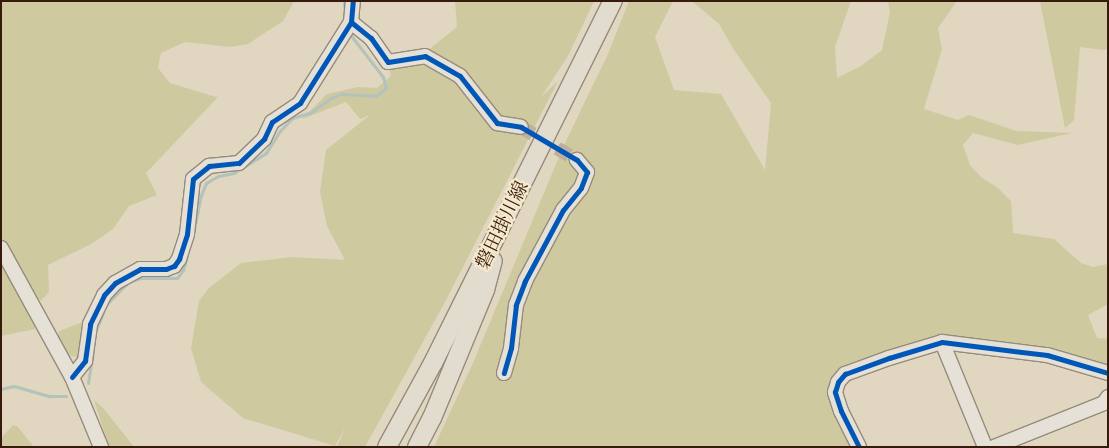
<!DOCTYPE html>
<html>
<head>
<meta charset="utf-8">
<style>
	body { margin:0 }
	#map { position:relative; width:1109px; height:448px; overflow:hidden; background:#e1d6bf; font-family:"EB Garamond","Noto Serif JP",serif }
	div>[style] { position:absolute }
	[style*='--x'] { left:calc(var(--x)*1px); top:calc(var(--y)*1px); width:calc(var(--w)*1px); rotate:calc(var(--a)*1deg) }
	.green>* { inset:0; background:#cfc9a0 }
	.stream>* { height:3px; margin:-1.5px; padding:0 1.5px; transform-origin:1.5px; border-radius:1.5px; background:#b3c2ba }
	.minor-tunnel>* { height:14px; margin-top:-7px; transform-origin:0; background:repeating-linear-gradient(90deg,#bfb09b 0 14px,transparent 0 21px) }
	.roads { filter:drop-shadow(1px 0 #958b7c) drop-shadow(-1px 0 #958b7c) drop-shadow(0 1px #958b7c) drop-shadow(0 -1px #958b7c) }
	.minor>* { height:14px; margin:-7px; padding:0 7px; transform-origin:7px; border-radius:7px; background:#e6e1d6 }
	.major>* { height:18px; margin:-9px; padding:0 9px; transform-origin:9px; border-radius:9px; background:#e2dccf }
	.cycleway>* { height:5px; margin:-2.5px; padding:0 2.5px; transform-origin:2.5px; border-radius:2.5px; background:#0057b8 }
	span { translate:-50% -50%; white-space:nowrap; text-align:center; line-height:1.15; -webkit-text-stroke:4.5px #f4e8cd; paint-order:stroke }
	.street-label { font-size:19px; color:#381a0c }
	.frame { position:absolute; inset:0; border:2px solid #381a0c; pointer-events:none }
</style>
</head>
<body>
<div id="map">
	<div class="green">
		<i style="clip-path:polygon(1px 1px,294px 1px,283px 21px,248px 44px,230px 47px,185px 42px,161px 53px,158px 68px,170px 83px,216px 97px,219px 96px,146px 173px,157px 195px,129px 206px,113px 229px,91px 244px,48px 265px,49px 292px,41px 301px,21px 283px,34px 309px,35px 329px,1px 336px)"></i>
		<i style="clip-path:polygon(455px 1px,594px 1px,568px 56px,541px 97px,558px 81px,445px 302px,365px 447px,337px 447px,346px 426px,335px 446px,243px 418px,201px 382px,191px 348px,199px 301px,209px 288px,241px 263px,292px 257px,345px 260px,327px 226px,320px 192px,326px 150px,370px 115px,360px 119px,346px 102px,302px 119px,327px 94px,358px 87px,377px 88px,391px 76px,388px 66px,427px 51px,457px 27px)"></i>
		<i style="clip-path:polygon(629px 1px,673px 1px,655px 37px,674px 90px,721px 94px,765px 170px,771px 103px,734px 50px,719px 24px,692px 1px,851px 1px,835px 47px,837px 78px,861px 66px,882px 50px,890px 12px,888px 1px,957px 1px,938px 28px,942px 49px,924px 109px,958px 120px,969px 115px,1016px 131px,1072px 133px,1018px 145px,973px 133px,963px 145px,970px 165px,981px 177px,998px 188px,1011px 201px,1013px 233px,1054px 239px,1081px 263px,1093px 267px,1108px 264px,1108px 304px,1088px 315px,1097px 338px,1108px 339px,1108px 354px,1104px 354px,1108px 355px,1108px 373px,942px 342px,853px 372px,835px 392px,857px 447px,434px 447px,473px 363px,564px 145px,608px 54px)"></i>
		<i style="clip-path:polygon(1040px 1px,1108px 1px,1108px 49px,1104px 50px,1080px 47px,1074px 120px,1065px 128px)"></i>
		<i style="clip-path:polygon(83px 322px,79px 358px,68px 355px,57px 337px,59px 331px)"></i>
		<i style="clip-path:polygon(94px 400px,104px 409px,134px 447px,109px 447px)"></i>
		<i style="clip-path:polygon(13px 425px,17px 426px,34px 447px,1px 447px,1px 438px)"></i>
	</div>
	<div class="stream">
		<i style="--x:344;--y:1;--w:22;--a:87"></i>
		<i style="--x:194;--y:230;--w:33;--a:-79"></i>
		<i style="--x:200;--y:198;--w:16;--a:-68"></i>
		<i style="--x:206;--y:183;--w:14;--a:-30"></i>
		<i style="--x:218;--y:176;--w:16;--a:-11"></i>
		<i style="--x:234;--y:173;--w:38;--a:-32"></i>
		<i style="--x:266;--y:153;--w:26;--a:-58"></i>
		<i style="--x:280;--y:131;--w:18;--a:-47"></i>
		<i style="--x:292;--y:118;--w:19;--a:-16"></i>
		<i style="--x:310;--y:113;--w:26;--a:-36"></i>
		<i style="--x:331;--y:98;--w:11;--a:-22"></i>
		<i style="--x:341;--y:94;--w:35;--a:3"></i>
		<i style="--x:376;--y:96;--w:13;--a:-39"></i>
		<i style="--x:386;--y:88;--w:11;--a:-105"></i>
		<i style="--x:383;--y:77;--w:56;--a:-127.7"></i>
		<i style="--x:131;--y:281;--w:10;--a:-17"></i>
		<i style="--x:141;--y:278;--w:36;--a:0"></i>
		<i style="--x:177;--y:278;--w:10;--a:-53"></i>
		<i style="--x:183;--y:270;--w:15;--a:-74"></i>
		<i style="--x:106;--y:305;--w:29;--a:-46"></i>
		<i style="--x:95;--y:332;--w:21;--a:-67"></i>
		<i style="--x:88;--y:383;--w:30;--a:-81"></i>
		<i style="--x:1;--y:389;--w:13;--a:-13"></i>
		<i style="--x:14;--y:386;--w:37;--a:16"></i>
		<i style="--x:50;--y:396;--w:16;--a:0"></i>
	</div>
	<div class="minor-tunnel">
		<i style="--x:521;--y:127;--w:65;--a:30.5"></i>
	</div>
	<div class="roads">
		<div class="minor">
			<i style="--x:351;--y:22;--w:26;--a:39"></i>
			<i style="--x:371;--y:38;--w:29;--a:55"></i>
			<i style="--x:388;--y:62;--w:37;--a:-9"></i>
			<i style="--x:425;--y:56;--w:40;--a:29.7"></i>
			<i style="--x:460;--y:76;--w:60;--a:51.8"></i>
			<i style="--x:497;--y:123;--w:24;--a:9"></i>
			<i style="--x:1;--y:248;--w:147;--a:61.2"></i>
			<i style="--x:72;--y:377;--w:76;--a:67.5"></i>
			<i style="--x:942;--y:342;--w:113;--a:67.7"></i>
			<i style="--x:504;--y:373;--w:26;--a:-74"></i>
			<i style="--x:511;--y:348;--w:43;--a:-83.4"></i>
			<i style="--x:516;--y:305;--w:26;--a:-69"></i>
			<i style="--x:525;--y:281;--w:81;--a:-61.8"></i>
			<i style="--x:563;--y:210;--w:28;--a:-51"></i>
			<i style="--x:581;--y:188;--w:17;--a:-69"></i>
			<i style="--x:587;--y:172;--w:16;--a:-130"></i>
			<i style="--x:72;--y:377;--w:21;--a:-51"></i>
			<i style="--x:85;--y:361;--w:37;--a:-82"></i>
			<i style="--x:90;--y:324;--w:32;--a:-64"></i>
			<i style="--x:104;--y:295;--w:16;--a:-47"></i>
			<i style="--x:115;--y:283;--w:29;--a:-29"></i>
			<i style="--x:140;--y:269;--w:26;--a:0"></i>
			<i style="--x:166;--y:269;--w:9;--a:-21"></i>
			<i style="--x:174;--y:266;--w:9;--a:-54"></i>
			<i style="--x:179;--y:259;--w:26;--a:-72"></i>
			<i style="--x:187;--y:234;--w:55;--a:-83.8"></i>
			<i style="--x:193;--y:179;--w:21;--a:-39"></i>
			<i style="--x:209;--y:166;--w:30;--a:-6"></i>
			<i style="--x:239;--y:163;--w:35;--a:-44"></i>
			<i style="--x:264;--y:139;--w:19;--a:-65"></i>
			<i style="--x:272;--y:122;--w:34;--a:-34"></i>
			<i style="--x:300;--y:103;--w:96;--a:-57.8"></i>
			<i style="--x:351;--y:22;--w:21;--a:-85"></i>
			<i style="--x:859;--y:447;--w:40;--a:-116.6"></i>
			<i style="--x:841;--y:411;--w:20;--a:-108"></i>
			<i style="--x:835;--y:392;--w:10;--a:-73"></i>
			<i style="--x:838;--y:382;--w:11;--a:-49"></i>
			<i style="--x:845;--y:374;--w:47;--a:-20"></i>
			<i style="--x:889;--y:358;--w:55;--a:-16.8"></i>
			<i style="--x:942;--y:342;--w:106;--a:7.1"></i>
			<i style="--x:1047;--y:355;--w:64;--a:16.4"></i>
			<i style="--x:994;--y:447;--w:118;--a:-21.8"></i>
			<i style="--x:1104;--y:403;--w:7;--a:-56"></i>
		</div>
		<div class="major">
			<i style="--x:387;--y:447;--w:96;--a:-61.3"></i>
			<i style="--x:433;--y:363;--w:404;--a:-63.6"></i>
			<i style="--x:417;--y:447;--w:33;--a:-63"></i>
			<i style="--x:432;--y:418;--w:139;--a:-67.5"></i>
			<i style="--x:485;--y:290;--w:30;--a:-75"></i>
		</div>
	</div>
	<div class="cycleway">
		<i style="--x:351;--y:22;--w:26;--a:39"></i>
		<i style="--x:371;--y:38;--w:29;--a:55"></i>
		<i style="--x:388;--y:62;--w:37;--a:-9"></i>
		<i style="--x:425;--y:56;--w:40;--a:29.7"></i>
		<i style="--x:460;--y:76;--w:60;--a:51.8"></i>
		<i style="--x:497;--y:123;--w:24;--a:9"></i>
		<i style="--x:521;--y:127;--w:65;--a:30.5"></i>
		<i style="--x:577;--y:160;--w:16;--a:50"></i>
		<i style="--x:587;--y:172;--w:17;--a:111"></i>
		<i style="--x:581;--y:188;--w:28;--a:129"></i>
		<i style="--x:563;--y:210;--w:81;--a:118.2"></i>
		<i style="--x:525;--y:281;--w:26;--a:111"></i>
		<i style="--x:516;--y:305;--w:43;--a:96.6"></i>
		<i style="--x:511;--y:348;--w:26;--a:106"></i>
		<i style="--x:72;--y:377;--w:21;--a:-51"></i>
		<i style="--x:85;--y:361;--w:37;--a:-82"></i>
		<i style="--x:90;--y:324;--w:32;--a:-64"></i>
		<i style="--x:104;--y:295;--w:16;--a:-47"></i>
		<i style="--x:115;--y:283;--w:29;--a:-29"></i>
		<i style="--x:140;--y:269;--w:26;--a:0"></i>
		<i style="--x:166;--y:269;--w:9;--a:-21"></i>
		<i style="--x:174;--y:266;--w:9;--a:-54"></i>
		<i style="--x:179;--y:259;--w:26;--a:-72"></i>
		<i style="--x:187;--y:234;--w:55;--a:-83.8"></i>
		<i style="--x:193;--y:179;--w:21;--a:-39"></i>
		<i style="--x:209;--y:166;--w:30;--a:-6"></i>
		<i style="--x:239;--y:163;--w:35;--a:-44"></i>
		<i style="--x:264;--y:139;--w:19;--a:-65"></i>
		<i style="--x:272;--y:122;--w:34;--a:-34"></i>
		<i style="--x:300;--y:103;--w:96;--a:-57.8"></i>
		<i style="--x:351;--y:22;--w:21;--a:-85"></i>
		<i style="--x:859;--y:447;--w:40;--a:-116.6"></i>
		<i style="--x:841;--y:411;--w:20;--a:-108"></i>
		<i style="--x:835;--y:392;--w:10;--a:-73"></i>
		<i style="--x:838;--y:382;--w:11;--a:-49"></i>
		<i style="--x:845;--y:374;--w:47;--a:-20"></i>
		<i style="--x:889;--y:358;--w:55;--a:-16.8"></i>
		<i style="--x:942;--y:342;--w:106;--a:7.1"></i>
		<i style="--x:1047;--y:355;--w:64;--a:16.4"></i>
	</div>
	<div class="street-label">
		<span style="left:502px;top:225px;rotate:-64deg">磐田掛川線</span>
	</div>
	<div class="frame"></div>
</div>
</body>
</html>
